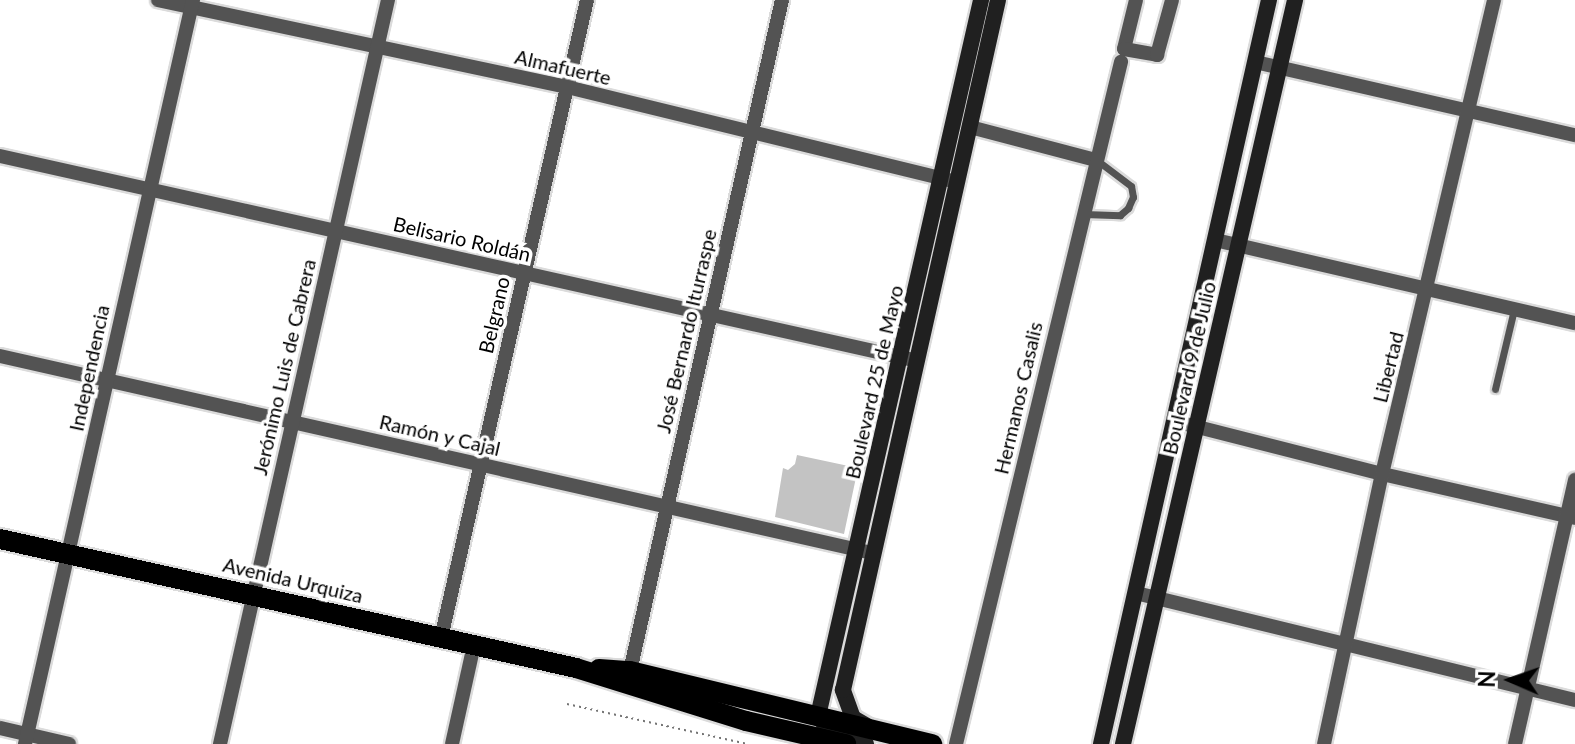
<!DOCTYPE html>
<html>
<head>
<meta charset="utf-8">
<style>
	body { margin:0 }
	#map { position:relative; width:1575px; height:744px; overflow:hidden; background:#fff; font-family:Lato,sans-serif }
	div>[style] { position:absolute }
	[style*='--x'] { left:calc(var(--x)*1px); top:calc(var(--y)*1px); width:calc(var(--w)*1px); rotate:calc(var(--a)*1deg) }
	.building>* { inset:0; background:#c3c3c3 }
	.path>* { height:2px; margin-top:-1px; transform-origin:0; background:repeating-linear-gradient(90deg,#757575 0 2px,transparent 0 6px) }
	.roads { filter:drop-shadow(2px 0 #dbdbdb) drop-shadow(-2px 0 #dbdbdb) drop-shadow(0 2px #dbdbdb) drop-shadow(0 -2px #dbdbdb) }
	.lane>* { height:7px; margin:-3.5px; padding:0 3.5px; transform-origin:3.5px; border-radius:3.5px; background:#535353 }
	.street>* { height:14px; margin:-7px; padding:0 7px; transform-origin:7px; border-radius:7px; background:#535353 }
	.secondary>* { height:16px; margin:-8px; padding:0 8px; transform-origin:8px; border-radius:8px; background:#202020 }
	.primary>* { height:20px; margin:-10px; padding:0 10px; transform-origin:10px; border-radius:10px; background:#000 }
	span { translate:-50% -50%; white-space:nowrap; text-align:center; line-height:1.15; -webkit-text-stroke:7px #fff; paint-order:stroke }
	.street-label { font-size:20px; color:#000 }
	.north { position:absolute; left:1471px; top:640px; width:80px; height:80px; -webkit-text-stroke:6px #fff; paint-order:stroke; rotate:272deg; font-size:22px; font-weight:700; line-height:32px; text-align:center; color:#000 }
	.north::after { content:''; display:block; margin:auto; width:28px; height:36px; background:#000; clip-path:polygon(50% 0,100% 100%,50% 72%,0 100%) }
</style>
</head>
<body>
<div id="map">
	<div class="building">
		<i style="clip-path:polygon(797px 455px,858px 468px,844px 534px,775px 517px,783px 468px,788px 470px,795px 464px)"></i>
	</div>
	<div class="path">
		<i style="--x:567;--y:704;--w:185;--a:12.5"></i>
	</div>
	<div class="roads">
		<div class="lane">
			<i style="--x:1084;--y:214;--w:36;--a:2"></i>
			<i style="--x:1120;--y:215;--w:11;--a:-41"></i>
			<i style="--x:1128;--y:208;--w:12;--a:-66"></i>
			<i style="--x:1133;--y:197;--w:11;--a:-100"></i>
			<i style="--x:1131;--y:186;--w:41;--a:-142.9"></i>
			<i style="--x:1495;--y:389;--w:82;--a:-76.6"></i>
		</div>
		<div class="street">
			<i style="--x:158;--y:0;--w:418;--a:12"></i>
			<i style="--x:567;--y:87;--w:400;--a:13.7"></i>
			<i style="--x:1136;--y:0;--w:50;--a:103.8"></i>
			<i style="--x:1124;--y:49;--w:34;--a:10"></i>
			<i style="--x:1157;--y:55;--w:57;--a:-74.7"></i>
			<i style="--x:1255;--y:62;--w:328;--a:12.9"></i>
			<i style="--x:970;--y:127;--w:130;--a:14.7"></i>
			<i style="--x:0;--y:156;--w:931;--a:12.59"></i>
			<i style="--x:1215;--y:240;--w:369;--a:13"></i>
			<i style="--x:0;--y:356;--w:894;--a:12.73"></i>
			<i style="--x:1174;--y:421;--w:215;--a:14.3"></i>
			<i style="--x:1382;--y:474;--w:198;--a:12.8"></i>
			<i style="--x:1136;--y:593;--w:452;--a:13.7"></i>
			<i style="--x:441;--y:638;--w:654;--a:-77.11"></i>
			<i style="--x:630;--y:671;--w:688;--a:-77.24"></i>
			<i style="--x:0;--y:728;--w:71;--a:13.1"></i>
			<i style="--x:25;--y:744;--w:763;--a:-77.28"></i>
			<i style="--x:220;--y:744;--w:763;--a:-77.28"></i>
			<i style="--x:452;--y:744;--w:101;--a:-77.5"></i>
			<i style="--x:956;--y:744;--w:702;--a:-76.4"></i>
			<i style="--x:1324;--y:744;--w:276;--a:-77.9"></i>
			<i style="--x:1382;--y:474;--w:487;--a:-76.7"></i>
			<i style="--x:1515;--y:744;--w:271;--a:-77.2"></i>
		</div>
		<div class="secondary">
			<i style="--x:867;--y:726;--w:16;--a:-150"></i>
			<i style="--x:853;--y:718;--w:30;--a:-110"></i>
			<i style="--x:843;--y:690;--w:707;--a:-77.34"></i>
			<i style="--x:866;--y:744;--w:38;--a:-160"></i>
			<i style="--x:830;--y:731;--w:19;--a:-129"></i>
			<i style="--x:818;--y:716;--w:734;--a:-77.17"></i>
			<i style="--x:1101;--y:744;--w:763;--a:-77.28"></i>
			<i style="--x:1123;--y:744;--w:764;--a:-76.98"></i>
		</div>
		<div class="primary">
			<i style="--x:0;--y:539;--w:590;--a:12.62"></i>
			<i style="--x:576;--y:668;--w:178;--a:17.3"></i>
			<i style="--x:746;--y:721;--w:103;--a:13"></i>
			<i style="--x:599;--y:669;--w:31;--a:4"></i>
			<i style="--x:630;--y:671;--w:311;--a:13.6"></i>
		</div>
	</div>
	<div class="street-label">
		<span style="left:563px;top:67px;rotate:13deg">Almafuerte</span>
		<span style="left:462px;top:239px;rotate:13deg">Belisario Roldán</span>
		<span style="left:494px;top:315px;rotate:-77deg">Belgrano</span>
		<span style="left:686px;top:331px;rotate:-77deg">José Bernardo Iturraspe</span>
		<span style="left:284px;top:367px;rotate:-77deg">Jerónimo Luis de Cabrera</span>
		<span style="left:1388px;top:367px;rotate:-76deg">Libertad</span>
		<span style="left:89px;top:368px;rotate:-78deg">Independencia</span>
		<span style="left:1189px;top:368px;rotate:-77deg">Boulevard 9 de Julio</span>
		<span style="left:874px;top:382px;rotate:-77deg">Boulevard 25 de Mayo</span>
		<span style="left:1018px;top:398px;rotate:-77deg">Hermanos Casalis</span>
		<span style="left:440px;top:435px;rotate:13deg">Ramón y Cajal</span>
		<span style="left:293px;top:580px;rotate:13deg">Avenida Urquiza</span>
	</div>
	<div class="north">N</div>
</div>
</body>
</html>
